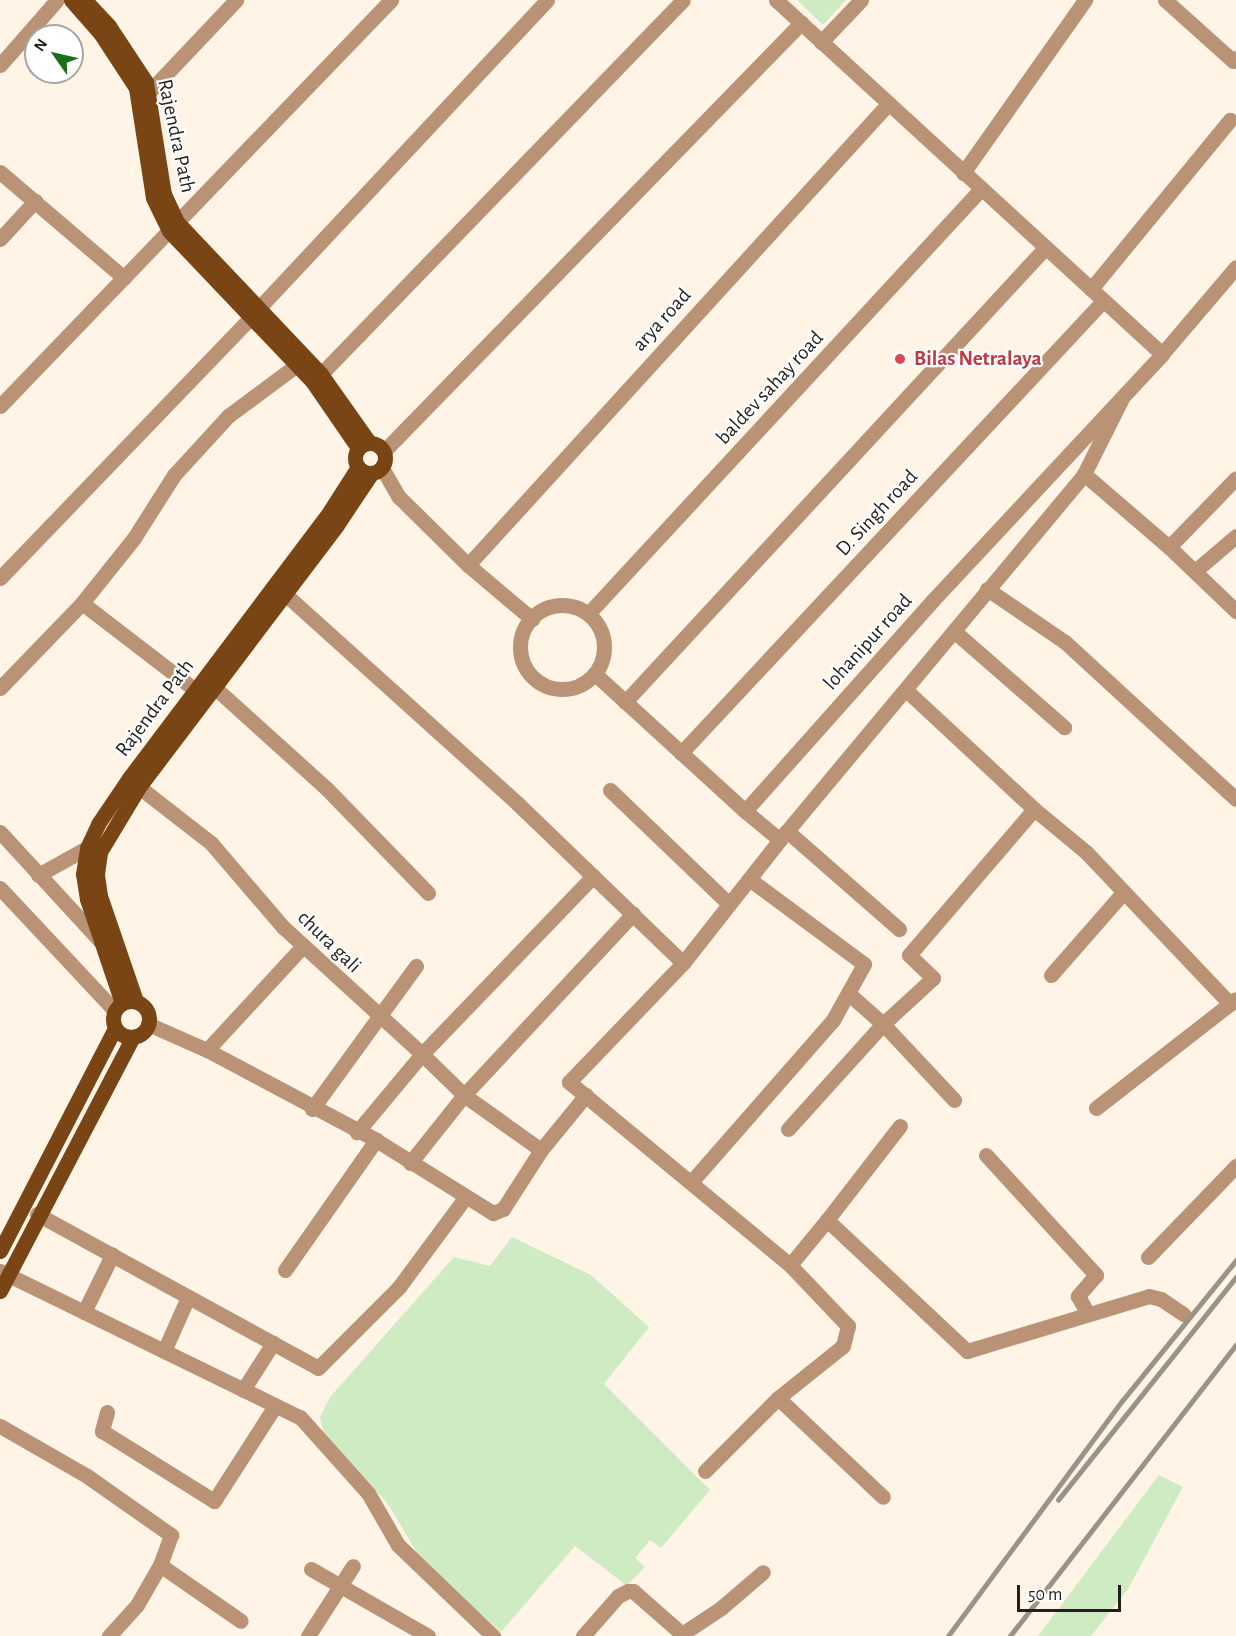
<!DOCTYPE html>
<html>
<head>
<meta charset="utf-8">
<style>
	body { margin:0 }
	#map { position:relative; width:1236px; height:1636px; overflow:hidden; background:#fff4e5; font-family:"Alegreya Sans",sans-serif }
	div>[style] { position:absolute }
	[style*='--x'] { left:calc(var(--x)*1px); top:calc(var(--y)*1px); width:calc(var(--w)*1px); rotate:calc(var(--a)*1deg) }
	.green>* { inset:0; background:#cfebc4 }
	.minor>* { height:15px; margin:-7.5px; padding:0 7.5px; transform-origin:7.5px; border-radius:7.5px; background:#ba9376 }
	.minor>.ring { margin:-7.5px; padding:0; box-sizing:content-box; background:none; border:15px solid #ba9376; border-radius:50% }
	.major>* { height:15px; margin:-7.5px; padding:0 7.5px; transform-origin:7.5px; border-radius:7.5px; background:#794515 }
	.major>.ring { margin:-7.5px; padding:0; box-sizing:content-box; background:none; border:15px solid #794515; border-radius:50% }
	.rail>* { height:4.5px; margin:-2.25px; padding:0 2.25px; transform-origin:2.25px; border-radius:2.25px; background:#9a9388 }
	.dots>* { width:16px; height:16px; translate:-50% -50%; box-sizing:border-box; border:3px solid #fff; border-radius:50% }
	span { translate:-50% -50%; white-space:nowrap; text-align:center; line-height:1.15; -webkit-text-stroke:4.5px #fff; paint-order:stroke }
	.street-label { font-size:21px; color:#231f1a }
	.health-label { font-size:21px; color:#be3a42; font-weight:700 }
	.left { translate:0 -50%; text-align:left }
	.north { position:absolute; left:24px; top:24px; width:60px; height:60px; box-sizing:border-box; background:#fff; border:2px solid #a7a5a3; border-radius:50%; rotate:304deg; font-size:16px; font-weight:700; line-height:24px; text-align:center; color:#231f1a }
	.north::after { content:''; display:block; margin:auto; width:21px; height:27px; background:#1a701a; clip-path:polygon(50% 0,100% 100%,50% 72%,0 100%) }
	.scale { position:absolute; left:1017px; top:1585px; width:104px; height:27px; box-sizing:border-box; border:3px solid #231f1a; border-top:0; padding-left:8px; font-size:18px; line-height:21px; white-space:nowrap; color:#231f1a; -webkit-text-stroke:4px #fff; paint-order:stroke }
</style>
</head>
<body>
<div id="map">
	<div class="green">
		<i style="clip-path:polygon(797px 0,846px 0,823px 25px)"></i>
		<i style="clip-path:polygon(512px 1237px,591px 1275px,649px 1327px,604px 1384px,710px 1490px,661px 1548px,650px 1540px,635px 1558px,645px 1567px,627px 1586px,575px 1546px,501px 1632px,422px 1561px,388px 1504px,324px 1433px,320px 1417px,330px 1397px,454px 1257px,490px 1266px)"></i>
		<i style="clip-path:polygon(1159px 1475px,1183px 1487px,1128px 1589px,1091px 1636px,1038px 1636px)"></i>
	</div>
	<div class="minor">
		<i style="--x:776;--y:0;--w:524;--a:42.52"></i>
		<i style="--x:1165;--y:0;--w:91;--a:41.9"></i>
		<i style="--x:1233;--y:61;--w:4;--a:-45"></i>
		<i style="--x:821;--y:42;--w:58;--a:-46.4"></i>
		<i style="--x:0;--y:65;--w:86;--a:-48.8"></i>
		<i style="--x:149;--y:92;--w:127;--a:-46.6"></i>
		<i style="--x:0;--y:172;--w:163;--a:40.5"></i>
		<i style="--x:963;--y:173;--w:212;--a:-54.8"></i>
		<i style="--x:0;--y:239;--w:52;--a:-47.4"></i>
		<i style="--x:1091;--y:289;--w:219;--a:-50.6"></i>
		<i style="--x:258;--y:309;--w:423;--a:-46.9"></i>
		<i style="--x:321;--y:374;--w:520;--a:-45.93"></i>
		<i style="--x:0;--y:406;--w:564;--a:-46.08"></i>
		<i style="--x:384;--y:451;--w:598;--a:-45.75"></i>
		<i style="--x:382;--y:468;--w:34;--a:60"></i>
		<i style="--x:399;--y:497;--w:97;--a:44.6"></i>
		<i style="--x:468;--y:565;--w:84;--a:40.2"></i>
		<i style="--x:1084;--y:474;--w:112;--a:40.7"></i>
		<i style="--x:1169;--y:547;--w:93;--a:43.7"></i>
		<i style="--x:1169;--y:547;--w:96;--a:-45.8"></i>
		<i style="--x:468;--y:565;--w:624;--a:-47.66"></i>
		<i style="--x:1195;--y:571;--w:54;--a:-40.5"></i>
		<i style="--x:0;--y:578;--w:361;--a:-46.1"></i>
		<i style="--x:987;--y:589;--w:94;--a:34.2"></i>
		<i style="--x:1065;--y:642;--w:232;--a:42.6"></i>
		<i style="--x:285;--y:594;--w:314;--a:42"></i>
		<i style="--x:518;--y:804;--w:229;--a:43.9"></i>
		<i style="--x:82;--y:603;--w:141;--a:37.5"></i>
		<i class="ring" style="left:520px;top:605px;width:69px;height:69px"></i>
		<i style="--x:588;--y:614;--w:579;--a:-47.24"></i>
		<i style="--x:955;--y:632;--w:145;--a:41.1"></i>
		<i style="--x:595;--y:674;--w:203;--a:42.4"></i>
		<i style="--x:745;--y:811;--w:283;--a:-48.3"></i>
		<i style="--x:933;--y:600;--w:336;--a:-47"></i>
		<i style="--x:1162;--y:354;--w:114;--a:-49.6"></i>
		<i style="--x:213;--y:686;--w:154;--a:42.1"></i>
		<i style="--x:327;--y:789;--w:145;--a:45.8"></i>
		<i style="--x:0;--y:688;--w:118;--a:-46"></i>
		<i style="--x:82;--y:603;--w:83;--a:-51.3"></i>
		<i style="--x:134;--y:538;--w:75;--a:-57.6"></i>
		<i style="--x:174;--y:475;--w:80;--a:-47.5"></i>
		<i style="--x:228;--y:416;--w:87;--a:-36.6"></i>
		<i style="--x:625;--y:702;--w:618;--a:-47.23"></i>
		<i style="--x:681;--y:753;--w:618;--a:-46.97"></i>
		<i style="--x:139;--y:787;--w:91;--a:37.9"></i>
		<i style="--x:211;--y:843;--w:111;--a:49.4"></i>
		<i style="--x:283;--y:927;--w:188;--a:42.4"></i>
		<i style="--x:422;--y:1054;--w:102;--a:129.8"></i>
		<i style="--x:610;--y:790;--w:165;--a:43.8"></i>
		<i style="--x:1034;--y:809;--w:67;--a:39.6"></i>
		<i style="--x:1086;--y:852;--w:209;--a:46.5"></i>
		<i style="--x:745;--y:811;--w:45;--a:39.6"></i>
		<i style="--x:787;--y:831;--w:149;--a:41.2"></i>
		<i style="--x:0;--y:832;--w:154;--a:47.4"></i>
		<i style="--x:38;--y:875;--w:56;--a:-28.9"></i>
		<i style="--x:0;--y:888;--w:168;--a:46.9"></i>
		<i style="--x:1051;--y:975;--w:108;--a:-48.8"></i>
		<i style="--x:849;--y:994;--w:45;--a:41.4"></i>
		<i style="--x:883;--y:1024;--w:104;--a:46.9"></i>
		<i style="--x:148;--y:1024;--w:64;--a:23.8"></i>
		<i style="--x:207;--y:1050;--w:191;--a:28"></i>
		<i style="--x:376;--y:1140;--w:138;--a:32"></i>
		<i style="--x:493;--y:1213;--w:11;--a:-22"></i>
		<i style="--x:503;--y:1209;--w:70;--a:-57.2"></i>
		<i style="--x:541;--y:1150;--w:71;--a:-50.7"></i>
		<i style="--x:207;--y:1050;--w:142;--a:-47.3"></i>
		<i style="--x:1096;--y:1108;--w:177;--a:-37.9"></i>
		<i style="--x:312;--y:1109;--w:177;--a:-54"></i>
		<i style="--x:788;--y:1129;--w:142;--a:-47.9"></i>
		<i style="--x:883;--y:1024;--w:68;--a:-42.6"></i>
		<i style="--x:933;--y:978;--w:33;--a:-136"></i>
		<i style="--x:909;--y:955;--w:192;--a:-49.4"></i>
		<i style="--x:1034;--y:809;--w:175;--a:-137.1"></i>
		<i style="--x:541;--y:1150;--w:95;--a:-144.5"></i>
		<i style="--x:464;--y:1095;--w:59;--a:-135.7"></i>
		<i style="--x:422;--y:1054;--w:247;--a:-46.1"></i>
		<i style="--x:986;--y:1155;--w:163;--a:47.5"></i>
		<i style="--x:1096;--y:1275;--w:28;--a:131"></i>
		<i style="--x:1078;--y:1296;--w:18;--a:61"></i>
		<i style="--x:410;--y:1163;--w:87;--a:-51.5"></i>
		<i style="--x:464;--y:1095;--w:248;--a:-47"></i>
		<i style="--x:692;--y:1181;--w:214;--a:-48.8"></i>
		<i style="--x:833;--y:1020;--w:64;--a:-61"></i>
		<i style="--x:864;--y:964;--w:143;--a:-143.5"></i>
		<i style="--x:37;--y:1214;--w:320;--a:28.7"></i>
		<i style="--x:318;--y:1368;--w:115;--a:-45"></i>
		<i style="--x:399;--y:1287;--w:109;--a:-53.5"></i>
		<i style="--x:827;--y:1220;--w:119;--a:-52.2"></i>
		<i style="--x:1148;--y:1257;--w:127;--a:-46"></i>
		<i style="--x:790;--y:1265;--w:58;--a:-50.6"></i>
		<i style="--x:827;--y:1220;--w:192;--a:43.1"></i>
		<i style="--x:967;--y:1351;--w:190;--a:-16.8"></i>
		<i style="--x:1149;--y:1296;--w:12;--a:14"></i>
		<i style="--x:1161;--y:1299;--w:27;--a:34"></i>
		<i style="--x:285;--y:1270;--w:159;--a:-55"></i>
		<i style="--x:0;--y:1271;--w:334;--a:26"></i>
		<i style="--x:300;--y:1417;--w:102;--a:48.2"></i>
		<i style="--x:368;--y:1493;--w:60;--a:60"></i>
		<i style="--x:398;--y:1545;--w:132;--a:43.8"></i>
		<i style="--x:84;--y:1312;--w:64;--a:-63.8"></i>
		<i style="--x:164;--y:1351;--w:59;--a:-66"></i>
		<i style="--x:243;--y:1390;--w:56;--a:-57.4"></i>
		<i style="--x:778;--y:1398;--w:144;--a:43.3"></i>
		<i style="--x:107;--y:1412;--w:20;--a:105"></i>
		<i style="--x:102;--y:1431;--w:132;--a:32"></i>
		<i style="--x:214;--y:1501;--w:113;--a:-57.3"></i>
		<i style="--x:0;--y:1426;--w:100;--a:29.9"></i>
		<i style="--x:87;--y:1476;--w:103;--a:35.1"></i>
		<i style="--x:171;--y:1535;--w:32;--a:110"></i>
		<i style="--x:160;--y:1565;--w:46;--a:119.9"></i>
		<i style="--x:137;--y:1605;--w:42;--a:132.1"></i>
		<i style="--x:705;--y:1471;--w:103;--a:-45"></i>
		<i style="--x:778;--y:1398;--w:83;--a:-38.7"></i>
		<i style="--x:843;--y:1346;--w:21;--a:-76"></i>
		<i style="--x:848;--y:1326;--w:84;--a:-133.6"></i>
		<i style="--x:790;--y:1265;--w:287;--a:-140.4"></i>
		<i style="--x:569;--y:1082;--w:165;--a:-46.2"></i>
		<i style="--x:683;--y:963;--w:168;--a:-51.8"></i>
		<i style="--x:787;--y:831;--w:464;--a:-50.2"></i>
		<i style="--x:1084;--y:474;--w:83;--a:-63.4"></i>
		<i style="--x:160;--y:1565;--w:98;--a:34.7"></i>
		<i style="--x:311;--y:1569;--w:135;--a:29.8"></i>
		<i style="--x:308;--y:1636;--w:83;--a:-57.3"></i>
		<i style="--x:583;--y:1636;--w:53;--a:-48.8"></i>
		<i style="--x:618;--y:1596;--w:11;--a:-27"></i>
		<i style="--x:628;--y:1591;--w:5;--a:0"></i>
		<i style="--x:633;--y:1591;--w:65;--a:41.3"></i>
		<i style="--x:682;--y:1634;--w:47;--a:-33.7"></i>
		<i style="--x:721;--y:1608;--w:55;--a:-40.6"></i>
	</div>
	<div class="major">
		<i style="--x:71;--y:0;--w:44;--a:48.7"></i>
		<i style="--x:100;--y:33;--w:66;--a:56.8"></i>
		<i style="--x:136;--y:88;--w:111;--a:81.2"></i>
		<i style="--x:153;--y:198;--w:37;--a:64"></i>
		<i style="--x:169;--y:231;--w:207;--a:46.4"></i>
		<i style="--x:312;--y:381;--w:81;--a:55.5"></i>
		<i style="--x:85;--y:0;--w:35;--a:47"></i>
		<i style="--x:109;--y:26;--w:67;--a:56.5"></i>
		<i style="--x:146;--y:82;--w:113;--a:80.9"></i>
		<i style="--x:164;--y:194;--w:31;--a:65"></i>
		<i style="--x:177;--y:222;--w:209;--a:46.5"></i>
		<i style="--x:321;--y:374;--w:83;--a:54.8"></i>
		<i class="ring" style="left:355px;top:443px;width:15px;height:15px"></i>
		<i style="--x:136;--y:1001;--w:111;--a:-108.9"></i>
		<i style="--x:100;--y:896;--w:22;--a:-98"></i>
		<i style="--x:97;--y:874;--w:22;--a:-82"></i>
		<i style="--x:100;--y:852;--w:76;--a:-59"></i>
		<i style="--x:139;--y:787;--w:328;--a:-52.9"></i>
		<i style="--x:337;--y:525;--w:61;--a:-56.3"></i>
		<i class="ring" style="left:113px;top:1001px;width:21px;height:21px"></i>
		<i style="--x:122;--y:1003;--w:110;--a:-108.6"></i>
		<i style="--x:87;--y:899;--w:25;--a:-99"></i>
		<i style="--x:83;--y:874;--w:26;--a:-81"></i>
		<i style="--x:87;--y:848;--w:26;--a:-65"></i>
		<i style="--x:98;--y:824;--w:55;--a:-56"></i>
		<i style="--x:129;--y:778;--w:327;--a:-53"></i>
		<i style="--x:326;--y:517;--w:59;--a:-57.4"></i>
		<i style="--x:0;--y:1251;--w:251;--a:-62.7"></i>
		<i style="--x:0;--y:1291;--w:287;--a:-62.4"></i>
	</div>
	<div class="rail">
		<i style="--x:1058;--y:1500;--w:285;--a:-51.4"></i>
		<i style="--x:948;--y:1636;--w:292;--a:-53.5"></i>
		<i style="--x:1122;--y:1401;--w:181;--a:-51"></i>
		<i style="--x:1010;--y:1636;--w:368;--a:-52.2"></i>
	</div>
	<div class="dots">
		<i style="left:900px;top:359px;background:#e0444e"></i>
	</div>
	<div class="street-label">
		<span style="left:176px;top:136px;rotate:78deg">Rajendra Path</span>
		<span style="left:662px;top:320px;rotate:-48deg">arya road</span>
		<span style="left:770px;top:388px;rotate:-47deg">baldev sahay road</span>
		<span style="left:877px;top:513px;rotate:-47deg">D. Singh road</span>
		<span style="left:868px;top:642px;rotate:-48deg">lohanipur road</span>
		<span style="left:155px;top:708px;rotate:-53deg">Rajendra Path</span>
		<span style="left:329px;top:942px;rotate:44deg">chura gali</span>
	</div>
	<div class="health-label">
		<span class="left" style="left:914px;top:359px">Bilas Netralaya</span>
	</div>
	<div class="north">N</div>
	<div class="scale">50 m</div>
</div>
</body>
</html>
